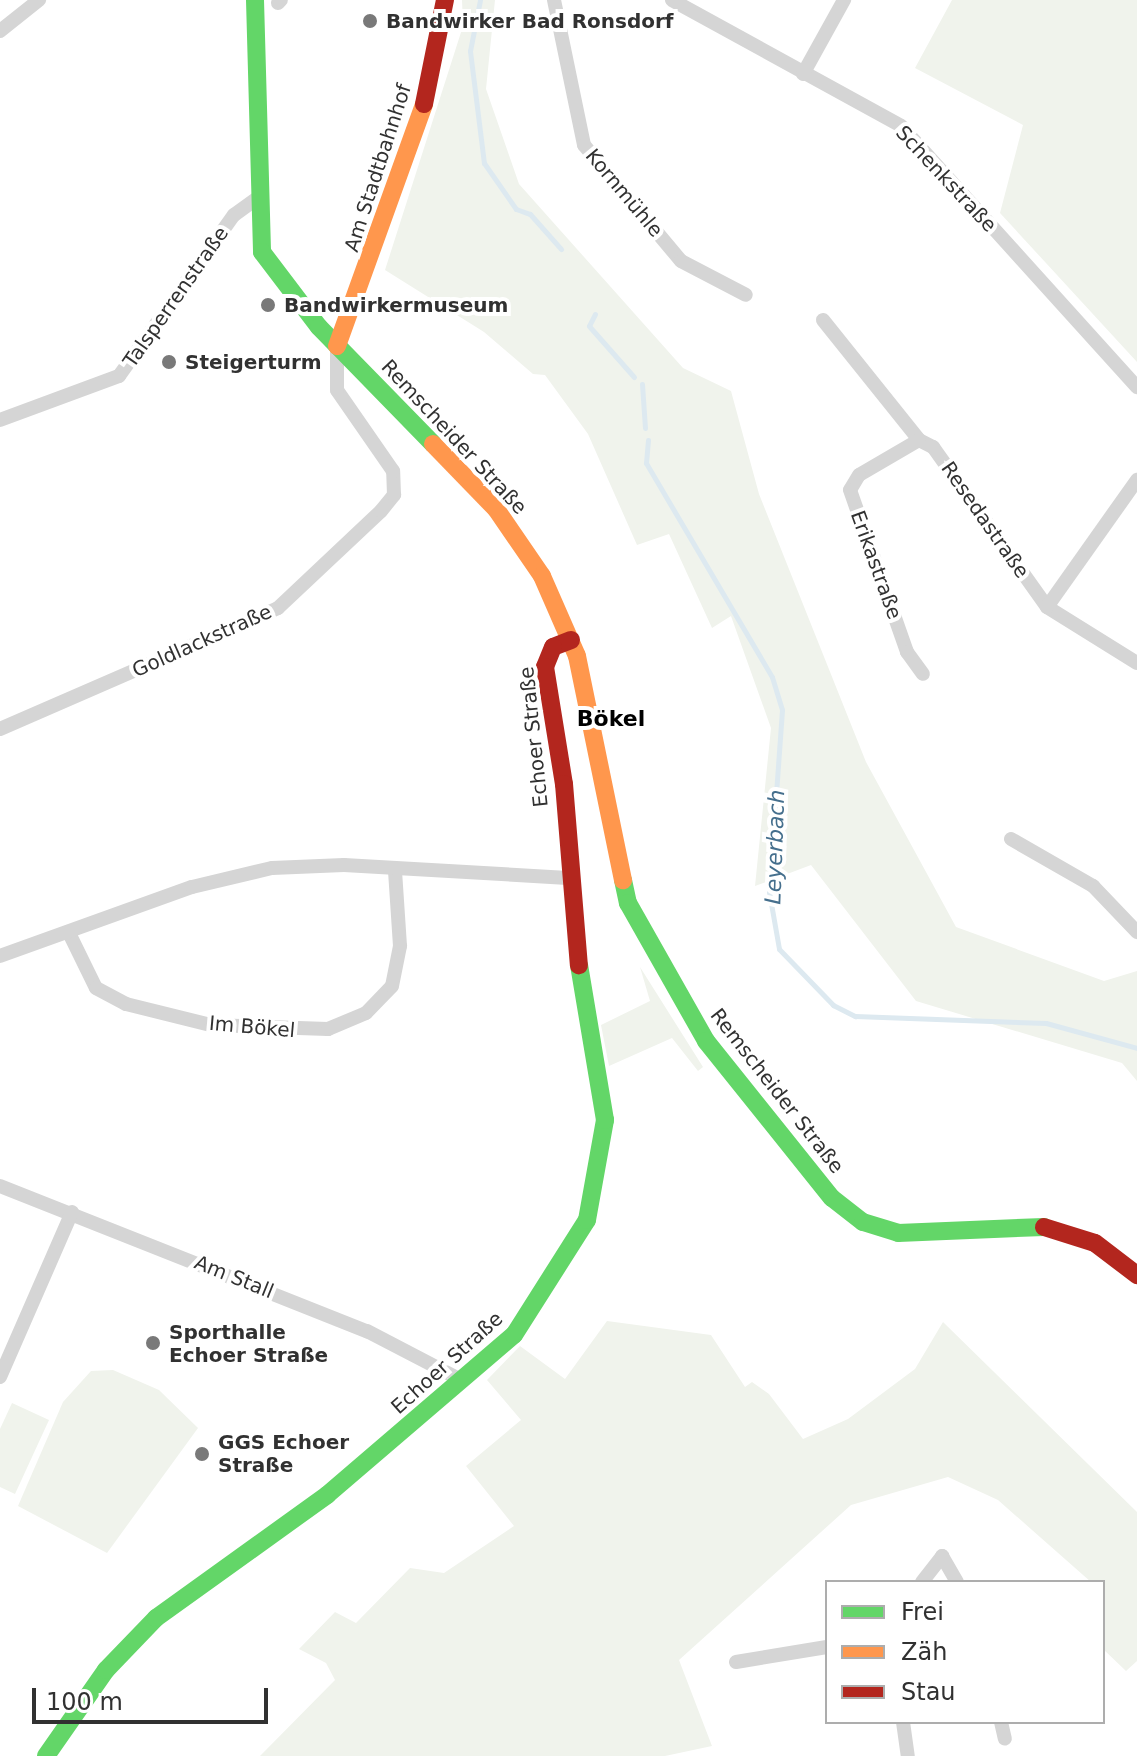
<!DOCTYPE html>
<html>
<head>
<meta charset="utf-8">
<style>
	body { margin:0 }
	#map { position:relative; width:1137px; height:1756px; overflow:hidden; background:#fff; font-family:"DejaVu Sans",sans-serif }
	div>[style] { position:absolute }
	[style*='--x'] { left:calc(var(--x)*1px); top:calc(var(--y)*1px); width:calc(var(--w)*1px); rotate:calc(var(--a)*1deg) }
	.green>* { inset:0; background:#f0f3ec }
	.stream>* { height:5px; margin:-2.5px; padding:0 2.5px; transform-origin:2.5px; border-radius:2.5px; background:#dde9f0 }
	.street>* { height:14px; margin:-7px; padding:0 7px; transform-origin:7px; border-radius:7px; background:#d5d5d5 }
	.fast>* { height:18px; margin:-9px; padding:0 9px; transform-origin:9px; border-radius:9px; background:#63d668 }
	.slow>* { height:18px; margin:-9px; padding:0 9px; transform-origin:9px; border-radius:9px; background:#ff974d }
	.jam>* { height:18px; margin:-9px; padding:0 9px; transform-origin:9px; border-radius:9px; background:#b3261e }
	.dots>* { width:22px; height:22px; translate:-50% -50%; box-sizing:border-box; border:4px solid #fff; border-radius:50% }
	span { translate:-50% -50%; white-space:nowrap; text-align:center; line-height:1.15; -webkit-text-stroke:8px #fff; paint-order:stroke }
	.poi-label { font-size:20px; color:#313131; font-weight:700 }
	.left { translate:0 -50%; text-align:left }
	.street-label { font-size:20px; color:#313131 }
	.neighbourhood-label { font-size:22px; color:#000; font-weight:700 }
	.water-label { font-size:22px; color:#456f8d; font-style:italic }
	.legend { position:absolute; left:825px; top:1580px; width:280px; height:144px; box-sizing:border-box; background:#fff; border:2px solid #adadad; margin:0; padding:10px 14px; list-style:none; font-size:24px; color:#313131 }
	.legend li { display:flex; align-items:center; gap:16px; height:40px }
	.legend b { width:40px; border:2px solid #adadad }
	.scale { position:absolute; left:32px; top:1688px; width:236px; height:36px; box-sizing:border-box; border:4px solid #313131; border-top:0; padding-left:10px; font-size:24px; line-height:28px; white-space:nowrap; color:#313131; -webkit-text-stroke:6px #fff; paint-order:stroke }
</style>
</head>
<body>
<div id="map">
	<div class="green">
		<i style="clip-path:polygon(462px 0,495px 0,486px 89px,519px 184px,683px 368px,731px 391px,759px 494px,866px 762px,956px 927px,1104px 981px,1137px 971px,1137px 1081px,1122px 1063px,916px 1001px,811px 865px,755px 886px,771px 728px,731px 616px,712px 628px,669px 534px,637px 545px,588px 434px,545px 375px,533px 374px,484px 332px,385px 270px,463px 26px)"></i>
		<i style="clip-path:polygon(952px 0,1137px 0,1137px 362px,1000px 213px,1023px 125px,915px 68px)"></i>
		<i style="clip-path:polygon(640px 967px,703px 1067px,698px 1071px,672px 1038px,609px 1066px,601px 1025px,650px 1001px)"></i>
		<i style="clip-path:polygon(607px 1321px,711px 1335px,745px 1387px,752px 1382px,769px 1394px,803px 1439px,848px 1419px,915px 1369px,943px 1322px,1137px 1512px,1137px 1661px,1126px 1671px,1103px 1649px,1103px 1582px,1091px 1582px,998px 1500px,948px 1477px,851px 1505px,679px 1660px,712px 1746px,665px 1756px,260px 1756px,335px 1680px,326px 1663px,299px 1649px,335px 1612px,356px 1623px,410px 1568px,444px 1573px,514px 1526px,466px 1466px,521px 1420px,487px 1380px,520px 1346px,565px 1379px)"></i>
		<i style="clip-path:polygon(113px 1370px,159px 1390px,198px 1428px,107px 1553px,18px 1506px,63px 1402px,91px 1371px)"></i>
		<i style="clip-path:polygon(12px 1403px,49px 1420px,15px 1494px,0 1487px,0 1429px)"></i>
	</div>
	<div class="stream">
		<i style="--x:480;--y:0;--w:52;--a:101.1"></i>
		<i style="--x:470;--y:51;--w:113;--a:82.9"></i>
		<i style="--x:484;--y:163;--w:56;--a:55.2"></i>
		<i style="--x:516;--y:209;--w:15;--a:20"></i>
		<i style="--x:530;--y:214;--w:47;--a:48.5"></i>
		<i style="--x:595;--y:314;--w:13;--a:117"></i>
		<i style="--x:589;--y:326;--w:68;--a:48.6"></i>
		<i style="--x:642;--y:384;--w:44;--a:86.1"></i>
		<i style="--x:648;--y:440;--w:23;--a:95"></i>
		<i style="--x:646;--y:463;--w:248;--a:59.5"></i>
		<i style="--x:772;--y:677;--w:34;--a:73"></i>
		<i style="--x:782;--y:710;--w:182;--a:94.1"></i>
		<i style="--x:769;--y:892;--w:58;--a:80"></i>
		<i style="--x:779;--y:949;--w:78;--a:46"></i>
		<i style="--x:833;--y:1005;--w:25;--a:27"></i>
		<i style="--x:855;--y:1016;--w:191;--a:2.1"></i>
		<i style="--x:1046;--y:1023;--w:94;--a:15.4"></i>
	</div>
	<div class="street">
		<i style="--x:554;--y:0;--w:148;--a:78.3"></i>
		<i style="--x:584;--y:145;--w:151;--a:50.1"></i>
		<i style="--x:681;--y:261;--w:73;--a:27.6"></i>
		<i style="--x:672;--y:0;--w:261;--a:28.8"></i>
		<i style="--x:901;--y:126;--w:352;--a:47.9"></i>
		<i style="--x:278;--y:3;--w:4;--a:-45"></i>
		<i style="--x:0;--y:31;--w:50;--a:-38.5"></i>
		<i style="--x:803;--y:74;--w:85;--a:-61"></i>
		<i style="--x:823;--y:320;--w:154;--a:51.3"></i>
		<i style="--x:919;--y:440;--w:16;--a:27"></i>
		<i style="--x:933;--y:447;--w:196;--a:54.5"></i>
		<i style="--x:1047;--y:607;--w:106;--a:31.9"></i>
		<i style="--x:0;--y:420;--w:127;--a:-20.3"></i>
		<i style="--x:119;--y:376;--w:198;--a:-54.5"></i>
		<i style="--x:234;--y:215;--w:27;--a:-36"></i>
		<i style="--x:919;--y:440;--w:69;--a:149.7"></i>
		<i style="--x:859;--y:475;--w:17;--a:121"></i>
		<i style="--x:850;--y:490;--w:172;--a:70.6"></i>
		<i style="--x:907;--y:652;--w:27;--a:54"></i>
		<i style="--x:1047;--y:607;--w:156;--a:-54.7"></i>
		<i style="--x:0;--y:729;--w:303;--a:-23.5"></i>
		<i style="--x:278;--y:608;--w:141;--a:-43.3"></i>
		<i style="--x:381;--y:511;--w:21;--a:-51"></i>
		<i style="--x:394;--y:495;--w:24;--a:-92"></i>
		<i style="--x:393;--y:471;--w:98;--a:-124.7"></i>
		<i style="--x:337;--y:390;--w:44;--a:-90"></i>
		<i style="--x:1011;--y:839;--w:95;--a:29.8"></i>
		<i style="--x:1093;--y:886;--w:64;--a:46.3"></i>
		<i style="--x:70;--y:935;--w:59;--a:63.9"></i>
		<i style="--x:96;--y:988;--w:34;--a:28"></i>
		<i style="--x:126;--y:1004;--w:88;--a:13.9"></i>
		<i style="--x:211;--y:1025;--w:117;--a:2"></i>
		<i style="--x:328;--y:1029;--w:41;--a:-22.8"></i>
		<i style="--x:366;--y:1013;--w:37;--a:-46"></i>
		<i style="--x:392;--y:986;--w:41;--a:-78.7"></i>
		<i style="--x:400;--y:946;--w:75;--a:-93.8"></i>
		<i style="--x:0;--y:956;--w:204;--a:-19.8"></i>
		<i style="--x:192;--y:887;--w:82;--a:-13.4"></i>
		<i style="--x:272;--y:868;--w:72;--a:-2.4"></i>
		<i style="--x:344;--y:865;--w:224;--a:3.3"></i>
		<i style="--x:0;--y:1186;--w:395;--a:21.6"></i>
		<i style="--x:367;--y:1331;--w:108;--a:27.5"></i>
		<i style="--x:0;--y:1377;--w:180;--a:-66.4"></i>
		<i style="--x:922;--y:1582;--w:33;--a:-52"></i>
		<i style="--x:942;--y:1556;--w:30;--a:60"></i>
		<i style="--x:736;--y:1662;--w:92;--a:-9.4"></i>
		<i style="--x:903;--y:1722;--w:34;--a:82"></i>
		<i style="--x:1001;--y:1722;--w:17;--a:77"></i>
	</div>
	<div class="fast">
		<i style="--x:255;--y:0;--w:252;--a:88.4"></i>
		<i style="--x:262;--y:252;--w:94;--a:52.8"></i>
		<i style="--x:319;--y:327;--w:163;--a:45.7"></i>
		<i style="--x:623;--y:880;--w:24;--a:78"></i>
		<i style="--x:628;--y:903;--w:159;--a:60.5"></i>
		<i style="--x:706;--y:1041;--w:201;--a:51.3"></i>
		<i style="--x:832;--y:1198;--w:39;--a:38"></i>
		<i style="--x:863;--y:1222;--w:37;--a:17"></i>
		<i style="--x:898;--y:1233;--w:146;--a:-2.4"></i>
		<i style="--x:46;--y:1756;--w:105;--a:-55.1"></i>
		<i style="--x:106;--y:1670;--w:72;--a:-46.1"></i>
		<i style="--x:156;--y:1618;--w:211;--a:-35.7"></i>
		<i style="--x:327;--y:1495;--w:246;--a:-40.6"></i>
		<i style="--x:514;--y:1335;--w:136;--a:-57.6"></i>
		<i style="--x:587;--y:1220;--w:102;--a:-79.8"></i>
		<i style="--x:605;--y:1120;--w:157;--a:-99.5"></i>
	</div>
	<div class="slow">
		<i style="--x:337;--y:346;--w:257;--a:-70.2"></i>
		<i style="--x:433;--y:444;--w:91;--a:45.9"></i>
		<i style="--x:496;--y:509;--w:81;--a:55.5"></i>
		<i style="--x:542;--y:576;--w:87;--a:66.4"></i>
		<i style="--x:577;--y:656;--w:229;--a:78.4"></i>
	</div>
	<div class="jam">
		<i style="--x:424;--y:104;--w:106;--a:-78.6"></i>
		<i style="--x:571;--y:640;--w:19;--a:159"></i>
		<i style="--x:553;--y:647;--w:22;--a:112"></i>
		<i style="--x:545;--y:667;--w:119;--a:80.8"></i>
		<i style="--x:564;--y:784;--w:182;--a:85.3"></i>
		<i style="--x:1044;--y:1227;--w:53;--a:17.4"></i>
		<i style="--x:1095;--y:1243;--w:53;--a:37.3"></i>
	</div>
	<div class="dots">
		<i style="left:370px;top:21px;background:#797979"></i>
		<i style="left:268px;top:305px;background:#797979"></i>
		<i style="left:169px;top:362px;background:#797979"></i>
		<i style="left:153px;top:1343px;background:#797979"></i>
		<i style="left:202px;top:1454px;background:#797979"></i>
	</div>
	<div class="poi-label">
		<span class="left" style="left:386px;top:21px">Bandwirker Bad Ronsdorf</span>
		<span class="left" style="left:284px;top:305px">Bandwirkermuseum</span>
		<span class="left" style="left:185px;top:362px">Steigerturm</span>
		<span class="left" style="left:169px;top:1344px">Sporthalle<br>Echoer Straße</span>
		<span class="left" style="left:218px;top:1454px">GGS Echoer<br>Straße</span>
	</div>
	<div class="street-label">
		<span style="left:378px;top:168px;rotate:-72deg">Am Stadtbahnhof</span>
		<span style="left:946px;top:179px;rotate:47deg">Schenkstraße</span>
		<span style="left:624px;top:193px;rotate:50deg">Kornmühle</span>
		<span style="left:176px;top:297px;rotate:-55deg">Talsperrenstraße</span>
		<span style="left:454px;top:437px;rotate:47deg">Remscheider Straße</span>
		<span style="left:985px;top:520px;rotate:55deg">Resedastraße</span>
		<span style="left:876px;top:565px;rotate:70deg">Erikastraße</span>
		<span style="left:202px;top:641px;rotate:-24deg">Goldlackstraße</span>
		<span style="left:534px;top:737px;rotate:-96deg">Echoer Straße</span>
		<span style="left:252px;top:1027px;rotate:5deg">Im Bökel</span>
		<span style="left:777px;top:1091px;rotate:52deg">Remscheider Straße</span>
		<span style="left:234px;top:1277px;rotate:22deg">Am Stall</span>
		<span style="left:447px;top:1363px;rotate:-42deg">Echoer Straße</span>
	</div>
	<div class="neighbourhood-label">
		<span style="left:611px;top:719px">Bökel</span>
	</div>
	<div class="water-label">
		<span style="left:775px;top:847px;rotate:-88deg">Leyerbach</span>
	</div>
	<ul class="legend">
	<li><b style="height:10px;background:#63d668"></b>Frei</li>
	<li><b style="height:10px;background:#ff974d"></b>Zäh</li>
	<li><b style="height:10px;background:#b3261e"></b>Stau</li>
	</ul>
	<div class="scale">100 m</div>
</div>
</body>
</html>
